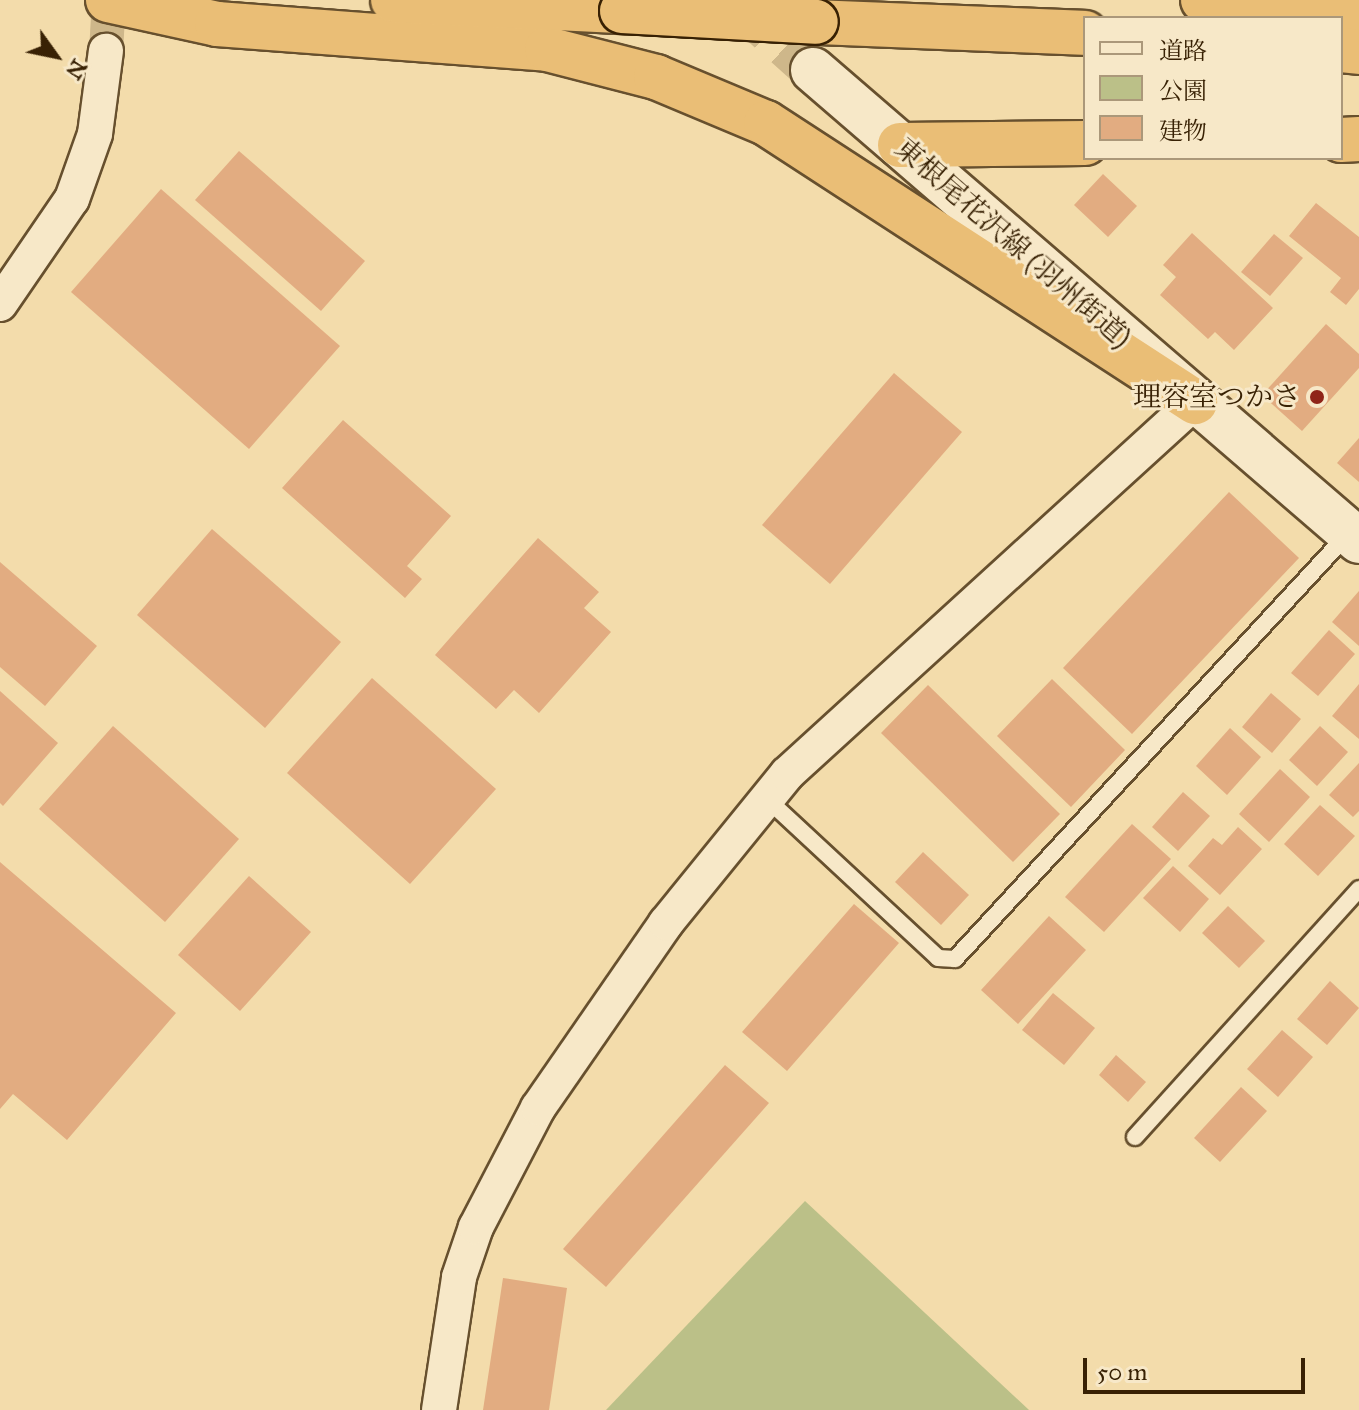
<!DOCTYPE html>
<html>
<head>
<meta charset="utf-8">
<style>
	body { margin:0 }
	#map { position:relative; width:1359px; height:1410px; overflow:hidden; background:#f3dcab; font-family:"IM FELL Great Primer","Noto Serif JP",serif }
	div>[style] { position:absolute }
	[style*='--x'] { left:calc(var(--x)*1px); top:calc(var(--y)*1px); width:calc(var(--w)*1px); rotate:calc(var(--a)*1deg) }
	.green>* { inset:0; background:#bbc088 }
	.building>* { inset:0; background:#e2ac81 }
	.street-tunnel>* { height:34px; margin-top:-17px; transform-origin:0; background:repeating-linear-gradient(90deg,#ceb78a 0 34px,transparent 0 51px) }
	.primary-tunnel>* { height:44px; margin-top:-22px; transform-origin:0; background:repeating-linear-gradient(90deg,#ceb78a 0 44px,transparent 0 66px) }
	.roads { filter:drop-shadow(2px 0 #67502e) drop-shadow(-2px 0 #67502e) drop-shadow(0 2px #67502e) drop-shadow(0 -2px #67502e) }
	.lane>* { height:16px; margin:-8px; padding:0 8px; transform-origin:8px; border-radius:8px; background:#f7e8c8 }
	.street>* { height:34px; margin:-17px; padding:0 17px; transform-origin:17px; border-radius:17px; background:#f7e8c8 }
	.secondary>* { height:44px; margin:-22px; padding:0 22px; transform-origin:22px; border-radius:22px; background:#f7e8c8 }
	.highway>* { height:44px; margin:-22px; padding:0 22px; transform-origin:22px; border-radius:22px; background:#eabe76 }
	.bridges { filter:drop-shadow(2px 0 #382104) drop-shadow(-2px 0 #382104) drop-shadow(0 2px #382104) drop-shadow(0 -2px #382104) }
	.highway-bridge>* { height:44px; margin:-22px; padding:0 22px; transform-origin:22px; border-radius:22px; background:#eabe76 }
	.dots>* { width:22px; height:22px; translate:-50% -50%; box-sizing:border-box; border:4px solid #f7e8c8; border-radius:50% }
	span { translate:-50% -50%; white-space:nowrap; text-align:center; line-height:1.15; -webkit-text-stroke:6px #f7e8c8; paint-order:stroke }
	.street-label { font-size:28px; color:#382104 }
	.poi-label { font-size:28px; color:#382104 }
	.right { translate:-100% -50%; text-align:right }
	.legend { position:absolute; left:1083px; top:16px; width:260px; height:144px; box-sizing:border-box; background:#f7e8c8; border:2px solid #ab987a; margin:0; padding:10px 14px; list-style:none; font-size:24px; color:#382104 }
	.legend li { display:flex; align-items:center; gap:16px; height:40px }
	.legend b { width:40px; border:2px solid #ab987a }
	.north { position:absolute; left:16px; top:16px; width:80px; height:80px; -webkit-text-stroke:6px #f7e8c8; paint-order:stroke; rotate:123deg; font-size:22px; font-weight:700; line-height:32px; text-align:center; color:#382104 }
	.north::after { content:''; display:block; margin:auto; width:28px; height:36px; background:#382104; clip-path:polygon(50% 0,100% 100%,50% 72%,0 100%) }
	.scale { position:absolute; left:1083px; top:1358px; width:222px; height:36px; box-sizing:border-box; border:4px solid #382104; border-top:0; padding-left:10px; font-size:24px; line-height:28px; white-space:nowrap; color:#382104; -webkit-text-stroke:6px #f7e8c8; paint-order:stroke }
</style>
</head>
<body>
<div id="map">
	<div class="green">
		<i style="clip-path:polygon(805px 1201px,1029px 1410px,606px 1410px)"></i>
	</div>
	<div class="building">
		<i style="clip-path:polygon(239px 151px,365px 261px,321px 311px,195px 200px)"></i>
		<i style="clip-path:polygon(1103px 174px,1137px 206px,1108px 237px,1074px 205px)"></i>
		<i style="clip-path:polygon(161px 189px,340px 346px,249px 449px,71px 292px)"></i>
		<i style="clip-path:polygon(1316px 203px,1359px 237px,1359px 289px,1346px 305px,1330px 292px,1341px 278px,1289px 236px)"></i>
		<i style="clip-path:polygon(1192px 233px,1273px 308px,1234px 350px,1215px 332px,1208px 339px,1160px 295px,1176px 277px,1163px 265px)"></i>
		<i style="clip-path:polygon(1274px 234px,1303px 258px,1270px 296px,1241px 272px)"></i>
		<i style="clip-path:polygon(1326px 324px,1359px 354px,1359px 368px,1302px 431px,1262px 395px)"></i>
		<i style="clip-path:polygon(894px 373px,962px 432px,830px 584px,762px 525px)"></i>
		<i style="clip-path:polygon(343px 420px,451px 516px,407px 566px,422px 579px,405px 598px,282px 488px)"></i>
		<i style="clip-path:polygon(1359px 438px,1359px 482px,1337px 463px)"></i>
		<i style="clip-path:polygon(1229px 492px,1299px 558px,1132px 734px,1063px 668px)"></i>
		<i style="clip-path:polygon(212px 529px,341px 642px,265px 728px,137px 615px)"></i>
		<i style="clip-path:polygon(538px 538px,599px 592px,584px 608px,611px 632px,539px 713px,514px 690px,496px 709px,435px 655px)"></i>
		<i style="clip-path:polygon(0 562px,97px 646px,45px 706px,0 667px)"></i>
		<i style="clip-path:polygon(1359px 591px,1359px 646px,1332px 622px)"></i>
		<i style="clip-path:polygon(1329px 630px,1355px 654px,1318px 696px,1291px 673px)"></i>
		<i style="clip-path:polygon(372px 678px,496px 789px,410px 884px,287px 773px)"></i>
		<i style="clip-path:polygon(1052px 679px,1125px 750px,1071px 807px,997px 736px)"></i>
		<i style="clip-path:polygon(1359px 684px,1359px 739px,1332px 716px)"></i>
		<i style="clip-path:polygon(928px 685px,1060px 814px,1013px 862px,881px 733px)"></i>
		<i style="clip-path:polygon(0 691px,58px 743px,3px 806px,0 803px)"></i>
		<i style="clip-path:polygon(1271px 693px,1301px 719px,1272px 753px,1242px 727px)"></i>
		<i style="clip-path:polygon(113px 726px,239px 839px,165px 922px,39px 809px)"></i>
		<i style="clip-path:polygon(1320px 726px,1348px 752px,1317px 786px,1289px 760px)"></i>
		<i style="clip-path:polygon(1230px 728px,1261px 757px,1227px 795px,1196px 766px)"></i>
		<i style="clip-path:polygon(1359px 763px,1359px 811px,1353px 817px,1329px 795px)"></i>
		<i style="clip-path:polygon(1280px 769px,1310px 797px,1269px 842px,1239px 814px)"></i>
		<i style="clip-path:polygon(1183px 792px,1210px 816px,1178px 851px,1152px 827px)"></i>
		<i style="clip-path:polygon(1320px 805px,1355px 836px,1318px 876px,1284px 844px)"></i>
		<i style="clip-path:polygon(1132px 824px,1171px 859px,1104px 932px,1065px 897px)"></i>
		<i style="clip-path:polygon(1238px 827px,1262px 849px,1220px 895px,1188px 866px,1213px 838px,1222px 845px)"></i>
		<i style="clip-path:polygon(923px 852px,969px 895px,941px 925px,895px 882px)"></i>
		<i style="clip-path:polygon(0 862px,176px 1013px,67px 1140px,13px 1094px,0 1109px)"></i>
		<i style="clip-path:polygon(1173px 866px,1209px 899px,1180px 932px,1143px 898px)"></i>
		<i style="clip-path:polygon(249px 876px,311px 932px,240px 1011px,178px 955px)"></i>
		<i style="clip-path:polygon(854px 904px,899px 943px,787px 1071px,742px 1032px)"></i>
		<i style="clip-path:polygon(1228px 906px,1265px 941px,1239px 968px,1202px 933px)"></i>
		<i style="clip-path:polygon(1049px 916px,1086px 950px,1018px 1024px,981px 990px)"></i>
		<i style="clip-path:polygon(1330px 981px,1359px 1008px,1327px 1045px,1297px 1019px)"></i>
		<i style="clip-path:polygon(1053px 993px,1095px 1028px,1064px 1065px,1022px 1030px)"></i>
		<i style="clip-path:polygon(1282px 1030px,1313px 1057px,1278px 1097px,1247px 1069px)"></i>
		<i style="clip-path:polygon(1116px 1055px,1146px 1082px,1128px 1102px,1099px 1075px)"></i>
		<i style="clip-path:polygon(725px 1065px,769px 1103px,606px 1287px,563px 1249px)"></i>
		<i style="clip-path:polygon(1241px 1087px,1267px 1111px,1220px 1162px,1194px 1138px)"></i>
		<i style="clip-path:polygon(503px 1278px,567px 1288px,549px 1410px,483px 1410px)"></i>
	</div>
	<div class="street-tunnel">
		<i style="--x:106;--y:51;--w:51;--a:-86.6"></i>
	</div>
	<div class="primary-tunnel">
		<i style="--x:737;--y:2;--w:102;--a:41.8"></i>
	</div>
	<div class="roads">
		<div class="lane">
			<i style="--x:766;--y:798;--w:235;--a:42.9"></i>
			<i style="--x:938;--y:958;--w:17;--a:3"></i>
			<i style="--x:955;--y:959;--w:577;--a:-47.25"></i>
			<i style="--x:1135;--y:1137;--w:334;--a:-47.9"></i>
		</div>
		<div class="street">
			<i style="--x:0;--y:304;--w:127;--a:-55.6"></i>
			<i style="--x:72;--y:199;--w:69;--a:-70.5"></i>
			<i style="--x:95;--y:134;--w:84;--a:-82.5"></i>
			<i style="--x:439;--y:1410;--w:134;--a:-81.4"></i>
			<i style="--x:459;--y:1277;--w:53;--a:-71.2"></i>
			<i style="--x:476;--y:1227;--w:134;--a:-62.5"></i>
			<i style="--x:538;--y:1108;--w:225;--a:-55.3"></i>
			<i style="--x:666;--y:923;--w:192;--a:-50.9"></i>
			<i style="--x:787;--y:774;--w:552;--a:-42.36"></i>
		</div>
		<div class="secondary">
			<i style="--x:813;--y:70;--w:721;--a:40.78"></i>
		</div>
		<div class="highway">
			<i style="--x:108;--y:0;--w:112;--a:12.4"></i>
			<i style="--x:217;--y:24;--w:331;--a:4.3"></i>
			<i style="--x:547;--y:49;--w:113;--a:14.4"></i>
			<i style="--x:656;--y:77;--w:119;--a:22.7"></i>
			<i style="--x:766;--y:123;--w:512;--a:33.04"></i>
			<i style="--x:393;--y:0;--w:229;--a:2.8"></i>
			<i style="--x:1203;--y:0;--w:156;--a:3.7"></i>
			<i style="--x:816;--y:22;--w:269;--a:2.3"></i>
			<i style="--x:1341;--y:50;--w:18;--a:6"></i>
			<i style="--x:1341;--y:140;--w:18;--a:-3"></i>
			<i style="--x:900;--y:145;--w:185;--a:-0.6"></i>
		</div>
	</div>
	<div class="bridges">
		<div class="highway-bridge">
			<i style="--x:622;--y:11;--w:194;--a:3.2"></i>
		</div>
	</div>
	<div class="dots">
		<i style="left:1317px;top:397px;background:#8f2418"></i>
	</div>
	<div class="street-label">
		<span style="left:1013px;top:243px;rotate:41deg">東根尾花沢線 (羽州街道)</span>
	</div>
	<div class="poi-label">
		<span class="right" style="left:1301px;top:397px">理容室つかさ</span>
	</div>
	<ul class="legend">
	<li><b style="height:10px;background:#f7e8c8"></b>道路</li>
	<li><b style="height:22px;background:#bbc088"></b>公園</li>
	<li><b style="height:22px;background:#e2ac81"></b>建物</li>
	</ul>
	<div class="north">N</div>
	<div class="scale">50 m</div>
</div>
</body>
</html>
